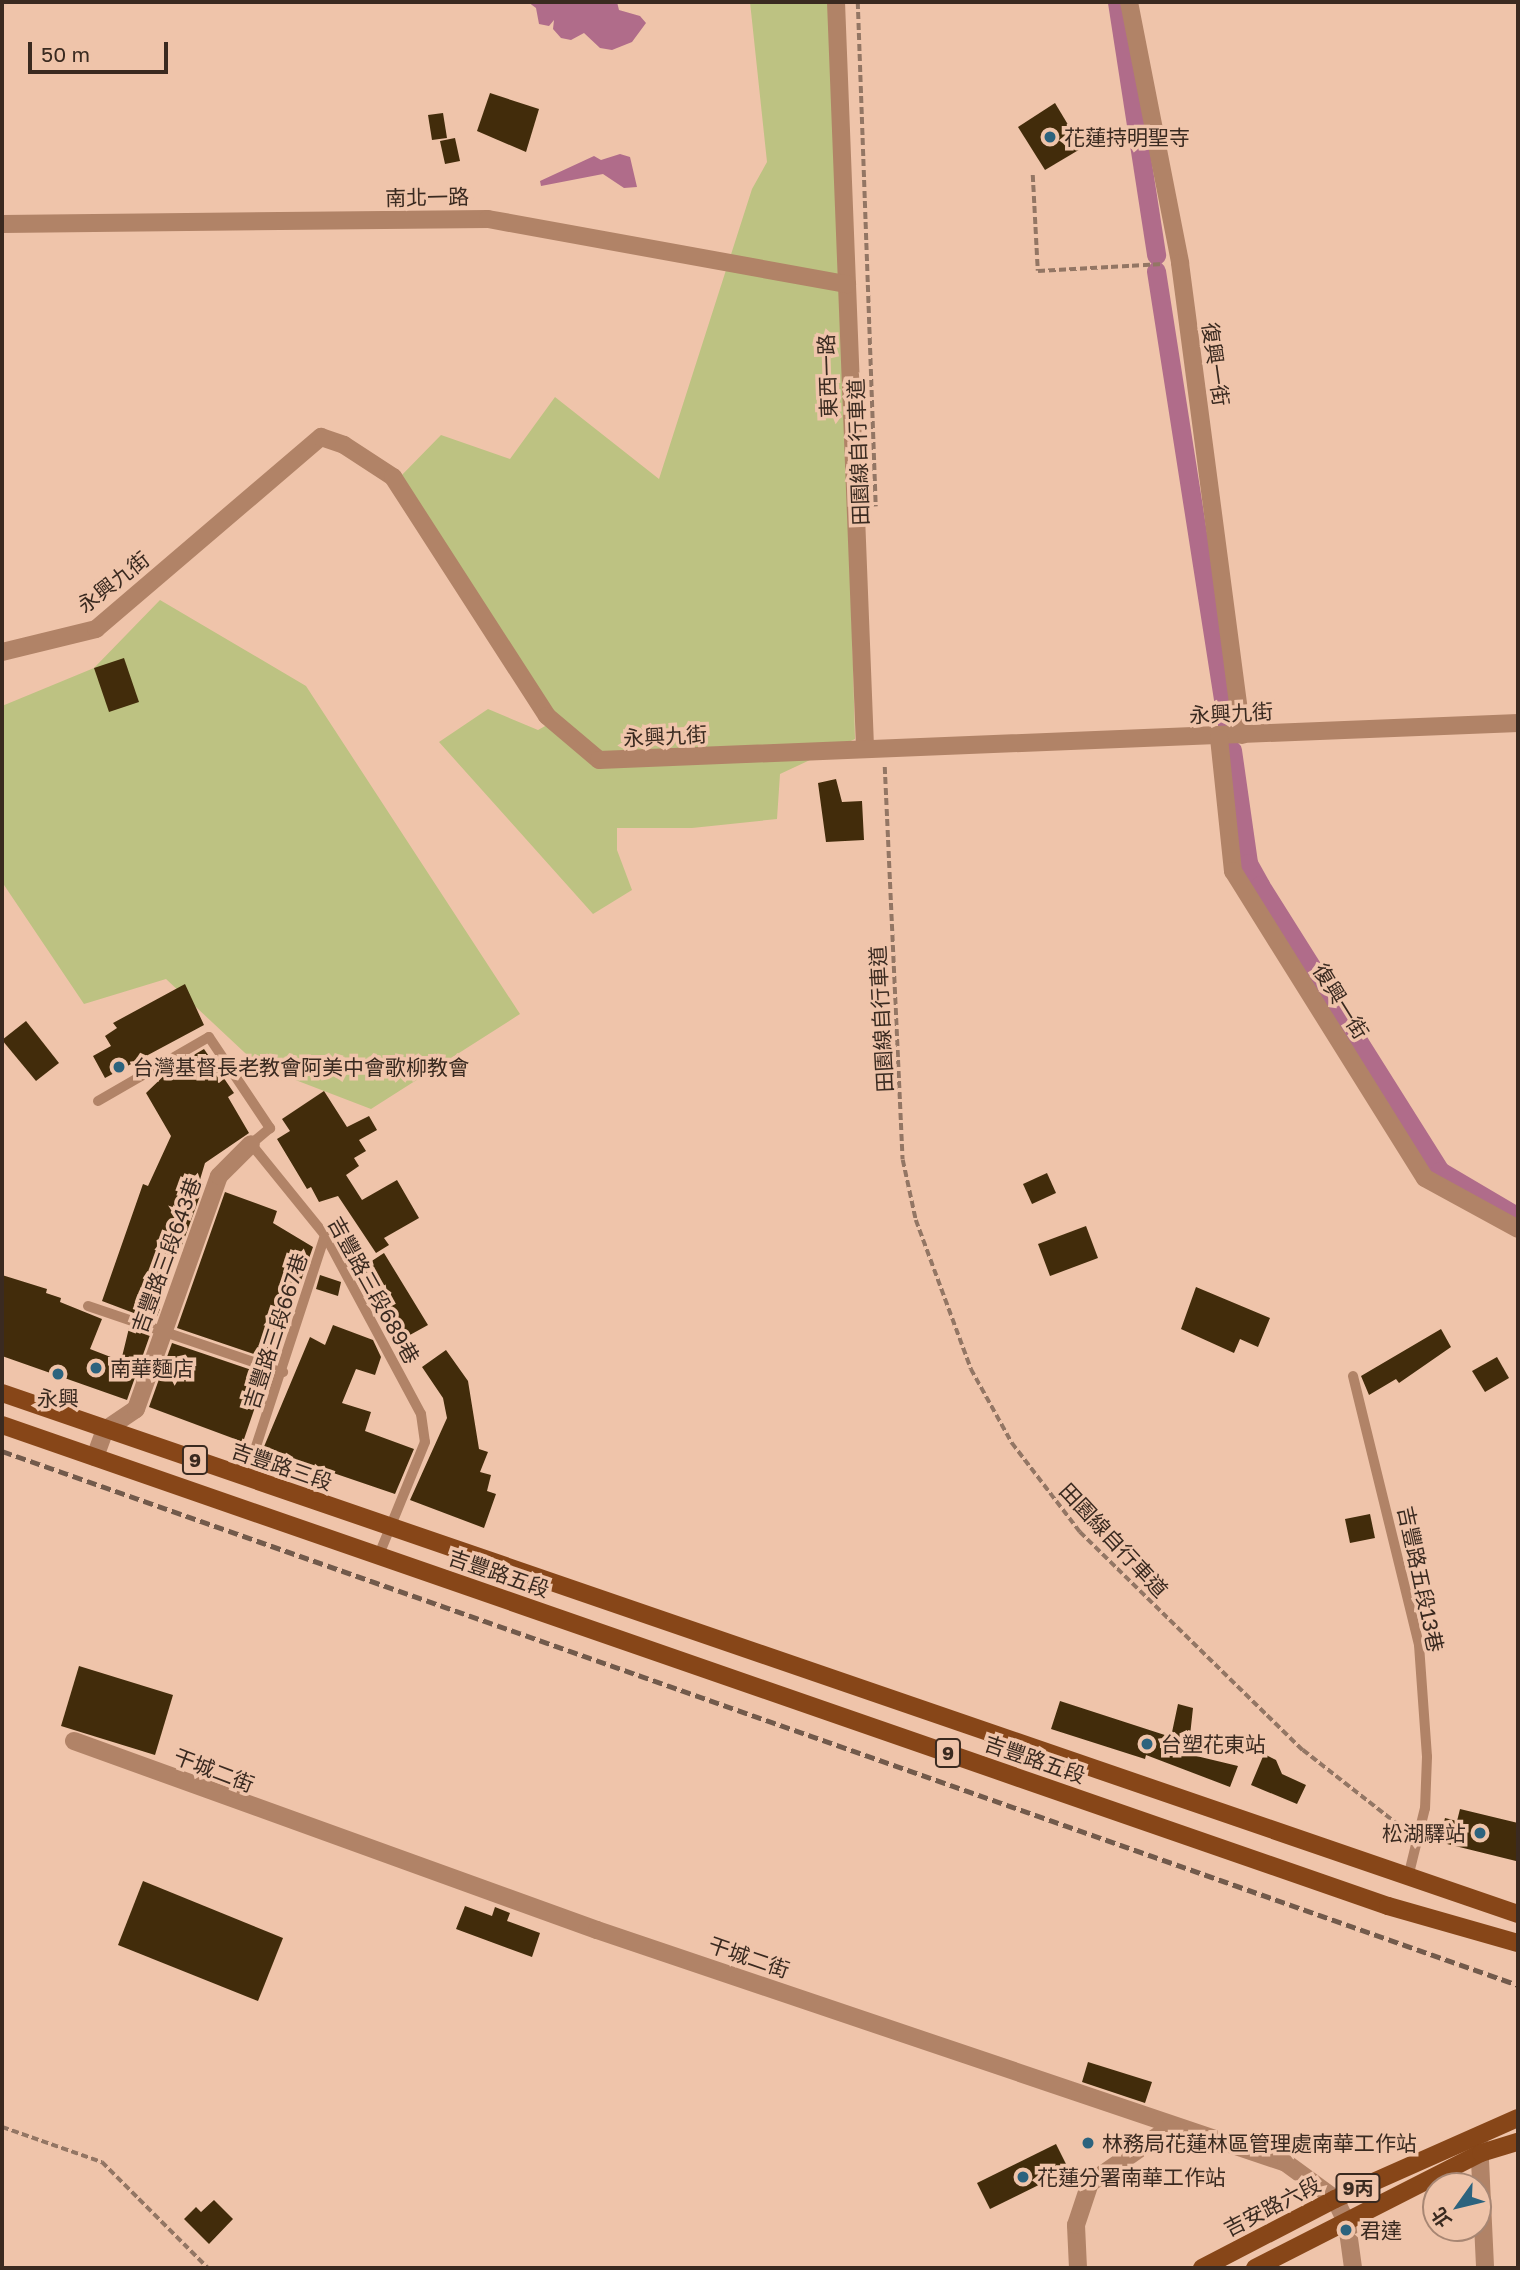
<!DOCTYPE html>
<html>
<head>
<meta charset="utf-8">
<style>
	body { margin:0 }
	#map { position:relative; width:1520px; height:2270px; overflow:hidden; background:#efc4aa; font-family:"Golos Text","Noto Sans TC",sans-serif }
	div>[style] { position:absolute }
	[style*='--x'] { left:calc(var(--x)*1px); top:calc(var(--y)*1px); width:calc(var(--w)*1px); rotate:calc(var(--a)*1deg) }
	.green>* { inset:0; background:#bdc282 }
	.water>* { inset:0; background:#b06c8a }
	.canal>* { height:19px; margin:-9.5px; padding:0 9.5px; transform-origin:9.5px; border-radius:9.5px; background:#b06c8a }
	.building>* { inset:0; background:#422c0b }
	.path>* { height:3.5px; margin-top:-1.75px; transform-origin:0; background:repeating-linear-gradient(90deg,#937664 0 7px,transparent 0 10.5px) }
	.lane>* { height:10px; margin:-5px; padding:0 5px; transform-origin:5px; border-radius:5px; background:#b18367 }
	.street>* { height:18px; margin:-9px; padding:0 9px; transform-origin:9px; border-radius:9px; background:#b18367 }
	.primary>* { height:18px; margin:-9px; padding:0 9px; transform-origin:9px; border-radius:9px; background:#874618 }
	.rail>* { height:5px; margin-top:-2.5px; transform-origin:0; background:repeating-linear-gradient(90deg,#725a4b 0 10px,transparent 0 15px) }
	.dots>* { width:19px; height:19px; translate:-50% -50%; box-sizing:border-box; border:4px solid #efc4aa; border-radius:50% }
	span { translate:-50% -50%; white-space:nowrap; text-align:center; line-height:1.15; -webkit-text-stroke:7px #efc4aa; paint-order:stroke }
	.shield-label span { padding:2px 5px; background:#efc4aa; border:2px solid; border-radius:5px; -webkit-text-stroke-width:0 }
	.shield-label { font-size:19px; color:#3a2a20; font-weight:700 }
	.poi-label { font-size:21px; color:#3a2a20 }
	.left { translate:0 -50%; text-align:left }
	.right { translate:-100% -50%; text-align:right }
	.street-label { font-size:21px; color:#3a2a20 }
	.frame { position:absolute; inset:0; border:4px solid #3a2a20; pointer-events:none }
	.north { position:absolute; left:1422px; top:2172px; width:70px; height:70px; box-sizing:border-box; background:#efc4aa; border:2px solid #a78673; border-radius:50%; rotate:236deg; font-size:19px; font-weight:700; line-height:28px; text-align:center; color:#3a2a20 }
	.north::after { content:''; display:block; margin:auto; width:24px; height:32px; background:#2c637e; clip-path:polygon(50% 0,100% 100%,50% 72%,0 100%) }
	.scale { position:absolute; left:28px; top:42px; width:140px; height:32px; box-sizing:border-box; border:4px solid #3a2a20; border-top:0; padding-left:9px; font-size:21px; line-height:24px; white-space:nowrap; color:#3a2a20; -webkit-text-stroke:5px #efc4aa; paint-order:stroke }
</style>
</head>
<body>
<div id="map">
	<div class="green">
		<i style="clip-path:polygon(750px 2px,835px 2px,855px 739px,780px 774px,777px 819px,692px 828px,617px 828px,617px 850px,632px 890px,593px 914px,439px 742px,488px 709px,538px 730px,547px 725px,398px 479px,441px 435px,510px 459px,555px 397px,659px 479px,752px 189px,767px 162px)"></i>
		<i style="clip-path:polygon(160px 600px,306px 686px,520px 1014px,371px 1109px,259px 1066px,166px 979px,84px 1004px,2px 882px,2px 706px,94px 668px)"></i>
	</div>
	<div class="water">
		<i style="clip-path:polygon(528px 2px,617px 2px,619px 10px,640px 16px,646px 23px,632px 42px,612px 50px,600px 48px,584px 33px,571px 40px,561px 38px,553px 29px,554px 20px,549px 26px,539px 24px,536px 8px)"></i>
		<i style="clip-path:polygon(620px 154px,630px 157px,637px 187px,624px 188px,603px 174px,541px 186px,540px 181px,594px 156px,601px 160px)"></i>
	</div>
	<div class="canal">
		<i style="--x:1117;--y:2;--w:256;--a:81.2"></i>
		<i style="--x:1156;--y:271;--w:464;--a:81.1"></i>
		<i style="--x:1232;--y:750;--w:114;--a:81.9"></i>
		<i style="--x:1248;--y:863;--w:25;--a:61"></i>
		<i style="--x:1260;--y:885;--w:338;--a:57.8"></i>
		<i style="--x:1440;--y:1171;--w:91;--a:30.5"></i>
	</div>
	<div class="building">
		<i style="clip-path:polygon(490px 93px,539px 109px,526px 152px,477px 131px)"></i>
		<i style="clip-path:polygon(1055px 103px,1082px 148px,1045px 170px,1018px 127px)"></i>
		<i style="clip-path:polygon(443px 113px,447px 138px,432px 140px,428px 115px)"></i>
		<i style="clip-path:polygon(455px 138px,460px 161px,445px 164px,440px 141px)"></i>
		<i style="clip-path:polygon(124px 658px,139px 702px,109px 712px,94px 668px)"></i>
		<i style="clip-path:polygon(836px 779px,842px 802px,862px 801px,864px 840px,826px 842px,818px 783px)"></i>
		<i style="clip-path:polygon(185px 984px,204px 1025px,105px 1078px,93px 1056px,111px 1046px,105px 1036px,117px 1028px,113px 1023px)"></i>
		<i style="clip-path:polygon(26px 1021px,59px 1063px,36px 1081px,2px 1040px)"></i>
		<i style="clip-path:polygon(204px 1049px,234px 1093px,228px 1097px,249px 1133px,205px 1163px,199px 1183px,204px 1185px,182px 1245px,174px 1242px,167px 1261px,163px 1259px,146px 1304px,160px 1309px,155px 1321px,102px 1301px,143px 1184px,148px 1186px,171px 1136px,146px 1093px,173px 1067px)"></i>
		<i style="clip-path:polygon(324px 1091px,347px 1127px,369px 1116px,377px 1130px,359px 1140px,366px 1151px,354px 1158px,359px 1166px,346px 1175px,362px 1200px,397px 1180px,419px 1218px,384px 1238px,389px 1245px,376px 1253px,338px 1196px,319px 1202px,311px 1187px,307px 1189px,277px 1139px,290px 1131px,282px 1119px)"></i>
		<i style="clip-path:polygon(1047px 1173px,1056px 1193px,1032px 1204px,1023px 1184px)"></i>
		<i style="clip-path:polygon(225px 1192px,277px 1211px,273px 1223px,313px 1247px,287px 1320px,281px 1333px,275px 1332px,266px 1358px,177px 1328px)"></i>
		<i style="clip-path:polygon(1086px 1226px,1098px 1258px,1050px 1276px,1038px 1244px)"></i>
		<i style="clip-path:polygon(384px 1253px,428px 1325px,399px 1341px,387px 1320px,391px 1318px,385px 1304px,361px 1268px)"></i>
		<i style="clip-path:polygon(2px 1275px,47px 1289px,46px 1293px,61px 1298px,60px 1302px,102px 1319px,90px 1349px,121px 1361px,129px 1328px,150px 1335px,127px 1400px,2px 1356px)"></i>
		<i style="clip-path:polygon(320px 1275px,341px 1282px,338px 1296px,316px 1289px)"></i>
		<i style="clip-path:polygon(1196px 1287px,1270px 1318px,1258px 1347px,1240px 1339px,1234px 1353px,1181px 1329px)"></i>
		<i style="clip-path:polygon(333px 1325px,373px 1340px,381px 1357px,375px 1375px,356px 1369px,342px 1403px,371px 1412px,365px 1431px,414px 1449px,395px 1494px,263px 1449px,310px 1337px,325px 1345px)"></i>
		<i style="clip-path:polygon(1441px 1329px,1451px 1347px,1399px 1383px,1396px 1379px,1369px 1395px,1361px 1376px)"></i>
		<i style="clip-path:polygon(172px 1343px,266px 1375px,243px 1442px,149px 1407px)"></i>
		<i style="clip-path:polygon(446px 1350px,468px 1381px,479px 1449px,488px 1452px,480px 1472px,491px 1475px,487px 1491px,496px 1494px,484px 1528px,410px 1500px,447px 1418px,443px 1398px,422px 1367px)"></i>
		<i style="clip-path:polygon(1497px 1357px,1509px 1378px,1485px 1392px,1472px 1371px)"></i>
		<i style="clip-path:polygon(1370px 1514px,1375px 1538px,1350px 1543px,1345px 1519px)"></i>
		<i style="clip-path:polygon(79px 1666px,173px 1695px,155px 1755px,61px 1726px)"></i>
		<i style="clip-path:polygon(1060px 1701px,1171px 1737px,1178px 1704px,1193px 1708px,1188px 1754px,1238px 1766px,1230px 1787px,1146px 1755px,1145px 1759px,1051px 1729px)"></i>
		<i style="clip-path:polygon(1264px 1754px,1276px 1760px,1282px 1774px,1306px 1785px,1297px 1804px,1251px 1785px)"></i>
		<i style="clip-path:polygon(1460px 1809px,1518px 1823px,1516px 1861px,1439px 1842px,1445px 1818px,1457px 1821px)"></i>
		<i style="clip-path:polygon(143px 1881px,283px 1938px,258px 2001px,118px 1945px)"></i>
		<i style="clip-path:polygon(465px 1906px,492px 1916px,495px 1907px,510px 1913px,507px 1921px,540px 1933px,532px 1957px,456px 1929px)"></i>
		<i style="clip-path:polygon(1088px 2062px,1152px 2082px,1145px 2103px,1082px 2082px)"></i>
		<i style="clip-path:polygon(1056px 2144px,1069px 2170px,990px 2209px,977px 2183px)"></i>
		<i style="clip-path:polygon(214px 2200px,233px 2219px,209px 2244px,184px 2219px,196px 2207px,201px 2212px)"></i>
	</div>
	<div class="path">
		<i style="--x:858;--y:2;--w:505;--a:87.96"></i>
		<i style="--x:1033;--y:175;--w:96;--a:87"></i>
		<i style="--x:1038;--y:271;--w:125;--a:-3.2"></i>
		<i style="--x:885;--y:767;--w:393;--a:87.4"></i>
		<i style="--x:903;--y:1160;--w:61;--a:77.8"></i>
		<i style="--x:916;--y:1220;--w:159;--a:69.7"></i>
		<i style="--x:971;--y:1369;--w:85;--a:61"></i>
		<i style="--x:1012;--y:1443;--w:112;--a:52.6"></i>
		<i style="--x:1080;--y:1532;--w:312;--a:44.4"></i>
		<i style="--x:1303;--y:1750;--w:130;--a:38.1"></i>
		<i style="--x:2;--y:2127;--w:106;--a:19.3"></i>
		<i style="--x:102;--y:2162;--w:150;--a:45"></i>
	</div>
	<div class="lane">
		<i style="--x:98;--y:1101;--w:128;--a:-30"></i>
		<i style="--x:209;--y:1037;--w:110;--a:56.2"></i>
		<i style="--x:270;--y:1128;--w:25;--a:140"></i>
		<i style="--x:251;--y:1144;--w:117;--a:50.9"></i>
		<i style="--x:325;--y:1235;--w:203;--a:61.8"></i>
		<i style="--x:421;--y:1414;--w:28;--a:82"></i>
		<i style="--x:425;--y:1442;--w:122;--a:112.2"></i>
		<i style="--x:88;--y:1306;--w:206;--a:18.7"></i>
		<i style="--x:1353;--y:1376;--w:277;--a:76.2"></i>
		<i style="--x:1419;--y:1645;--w:112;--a:85.9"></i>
		<i style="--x:1427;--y:1757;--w:51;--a:92.2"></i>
		<i style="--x:1425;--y:1808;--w:71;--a:103.8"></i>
		<i style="--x:246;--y:1477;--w:255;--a:-71.9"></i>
	</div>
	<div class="street">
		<i style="--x:836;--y:2;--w:747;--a:87.77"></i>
		<i style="--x:1129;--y:2;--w:266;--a:78.9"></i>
		<i style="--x:1180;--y:263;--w:476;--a:82.5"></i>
		<i style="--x:2;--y:224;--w:486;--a:-0.6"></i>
		<i style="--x:488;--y:219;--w:365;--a:10.3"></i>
		<i style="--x:2;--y:652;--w:97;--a:-13.7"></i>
		<i style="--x:96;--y:629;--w:296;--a:-40.5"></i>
		<i style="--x:321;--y:437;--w:24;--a:19"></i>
		<i style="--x:344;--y:445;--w:59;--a:33.1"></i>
		<i style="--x:393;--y:477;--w:284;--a:57.2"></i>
		<i style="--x:547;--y:716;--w:68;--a:40.2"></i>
		<i style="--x:599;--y:760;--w:920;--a:-2.31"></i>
		<i style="--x:1219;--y:738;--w:134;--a:84"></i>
		<i style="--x:1233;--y:871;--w:362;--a:58"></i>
		<i style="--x:1425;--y:1178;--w:106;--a:28.7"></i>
		<i style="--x:95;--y:1457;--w:29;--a:-70"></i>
		<i style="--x:105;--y:1430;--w:37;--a:-34"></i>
		<i style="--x:136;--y:1409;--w:247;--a:-70.4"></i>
		<i style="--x:219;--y:1176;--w:45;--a:-45"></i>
		<i style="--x:74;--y:1741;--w:556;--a:19.87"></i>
		<i style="--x:597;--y:1930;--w:727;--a:18.68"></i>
		<i style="--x:1286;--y:2163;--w:61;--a:36.3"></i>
		<i style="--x:1335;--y:2199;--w:28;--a:64"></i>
		<i style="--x:1347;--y:2224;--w:44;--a:82.2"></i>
		<i style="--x:1479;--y:2139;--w:129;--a:87.3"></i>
		<i style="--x:1078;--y:2268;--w:43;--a:-92.7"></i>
		<i style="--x:1076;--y:2225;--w:44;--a:-71.6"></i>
		<i style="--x:1090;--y:2183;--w:100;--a:-34.8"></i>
	</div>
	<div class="primary">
		<i style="--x:2;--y:1393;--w:1603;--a:18.97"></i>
		<i style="--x:2;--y:1425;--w:1467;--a:19.14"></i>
		<i style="--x:1388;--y:1906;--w:135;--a:15.9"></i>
		<i style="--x:1202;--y:2268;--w:150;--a:-27.4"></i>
		<i style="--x:1335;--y:2199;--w:200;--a:-23.9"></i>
		<i style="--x:1255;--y:2268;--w:254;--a:-27"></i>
		<i style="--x:1481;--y:2153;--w:39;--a:-17"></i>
	</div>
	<div class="rail">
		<i style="--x:2;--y:1451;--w:1607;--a:19.4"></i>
	</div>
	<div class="dots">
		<i style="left:1050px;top:137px;background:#2c637e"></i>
		<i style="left:119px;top:1067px;background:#2c637e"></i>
		<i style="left:96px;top:1368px;background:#2c637e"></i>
		<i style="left:58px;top:1374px;background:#2c637e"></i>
		<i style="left:1147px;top:1744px;background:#2c637e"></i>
		<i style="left:1480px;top:1833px;background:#2c637e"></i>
		<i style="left:1088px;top:2143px;background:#2c637e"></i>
		<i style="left:1023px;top:2177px;background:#2c637e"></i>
		<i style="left:1346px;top:2230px;background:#2c637e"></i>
	</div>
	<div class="shield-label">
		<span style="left:195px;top:1460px">9</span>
		<span style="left:948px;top:1753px">9</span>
		<span style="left:1358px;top:2188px">9丙</span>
	</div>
	<div class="poi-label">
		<span class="left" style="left:1064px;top:137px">花蓮持明聖寺</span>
		<span class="left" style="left:133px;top:1067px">台灣基督長老教會阿美中會歌柳教會</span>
		<span class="left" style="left:110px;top:1368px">南華麵店</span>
		<span style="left:58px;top:1398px">永興</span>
		<span class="left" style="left:1161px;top:1744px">台塑花東站</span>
		<span class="right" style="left:1466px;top:1833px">松湖驛站</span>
		<span class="left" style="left:1102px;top:2143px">林務局花蓮林區管理處南華工作站</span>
		<span class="left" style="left:1037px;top:2177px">花蓮分署南華工作站</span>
		<span class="left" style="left:1360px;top:2230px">君達</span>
	</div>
	<div class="street-label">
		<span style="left:427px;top:197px;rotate:-1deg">南北一路</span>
		<span style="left:1216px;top:364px;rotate:82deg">復興一街</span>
		<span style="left:827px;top:376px;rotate:-92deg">東西一路</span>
		<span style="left:858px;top:452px;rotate:-92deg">田園線自行車道</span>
		<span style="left:113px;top:582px;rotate:-38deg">永興九街</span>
		<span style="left:1231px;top:713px;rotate:-3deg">永興九街</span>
		<span style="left:665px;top:736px;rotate:-3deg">永興九街</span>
		<span style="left:1341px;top:1001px;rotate:58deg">復興一街</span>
		<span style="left:881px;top:1019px;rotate:-93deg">田園線自行車道</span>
		<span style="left:166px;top:1255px;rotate:-70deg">吉豐路三段643巷</span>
		<span style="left:374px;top:1290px;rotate:61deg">吉豐路三段689巷</span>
		<span style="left:275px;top:1331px;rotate:-72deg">吉豐路三段667巷</span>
		<span style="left:282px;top:1466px;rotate:19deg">吉豐路三段</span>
		<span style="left:1114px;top:1540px;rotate:47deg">田園線自行車道</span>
		<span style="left:499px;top:1573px;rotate:19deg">吉豐路五段</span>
		<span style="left:1421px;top:1579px;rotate:78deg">吉豐路五段13巷</span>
		<span style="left:1035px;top:1759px;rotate:19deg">吉豐路五段</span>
		<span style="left:214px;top:1770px;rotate:21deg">干城二街</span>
		<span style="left:749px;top:1957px;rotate:19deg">干城二街</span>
		<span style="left:1272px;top:2206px;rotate:-27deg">吉安路六段</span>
	</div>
	<div class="frame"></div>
	<div class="north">北</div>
	<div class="scale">50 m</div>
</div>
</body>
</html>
